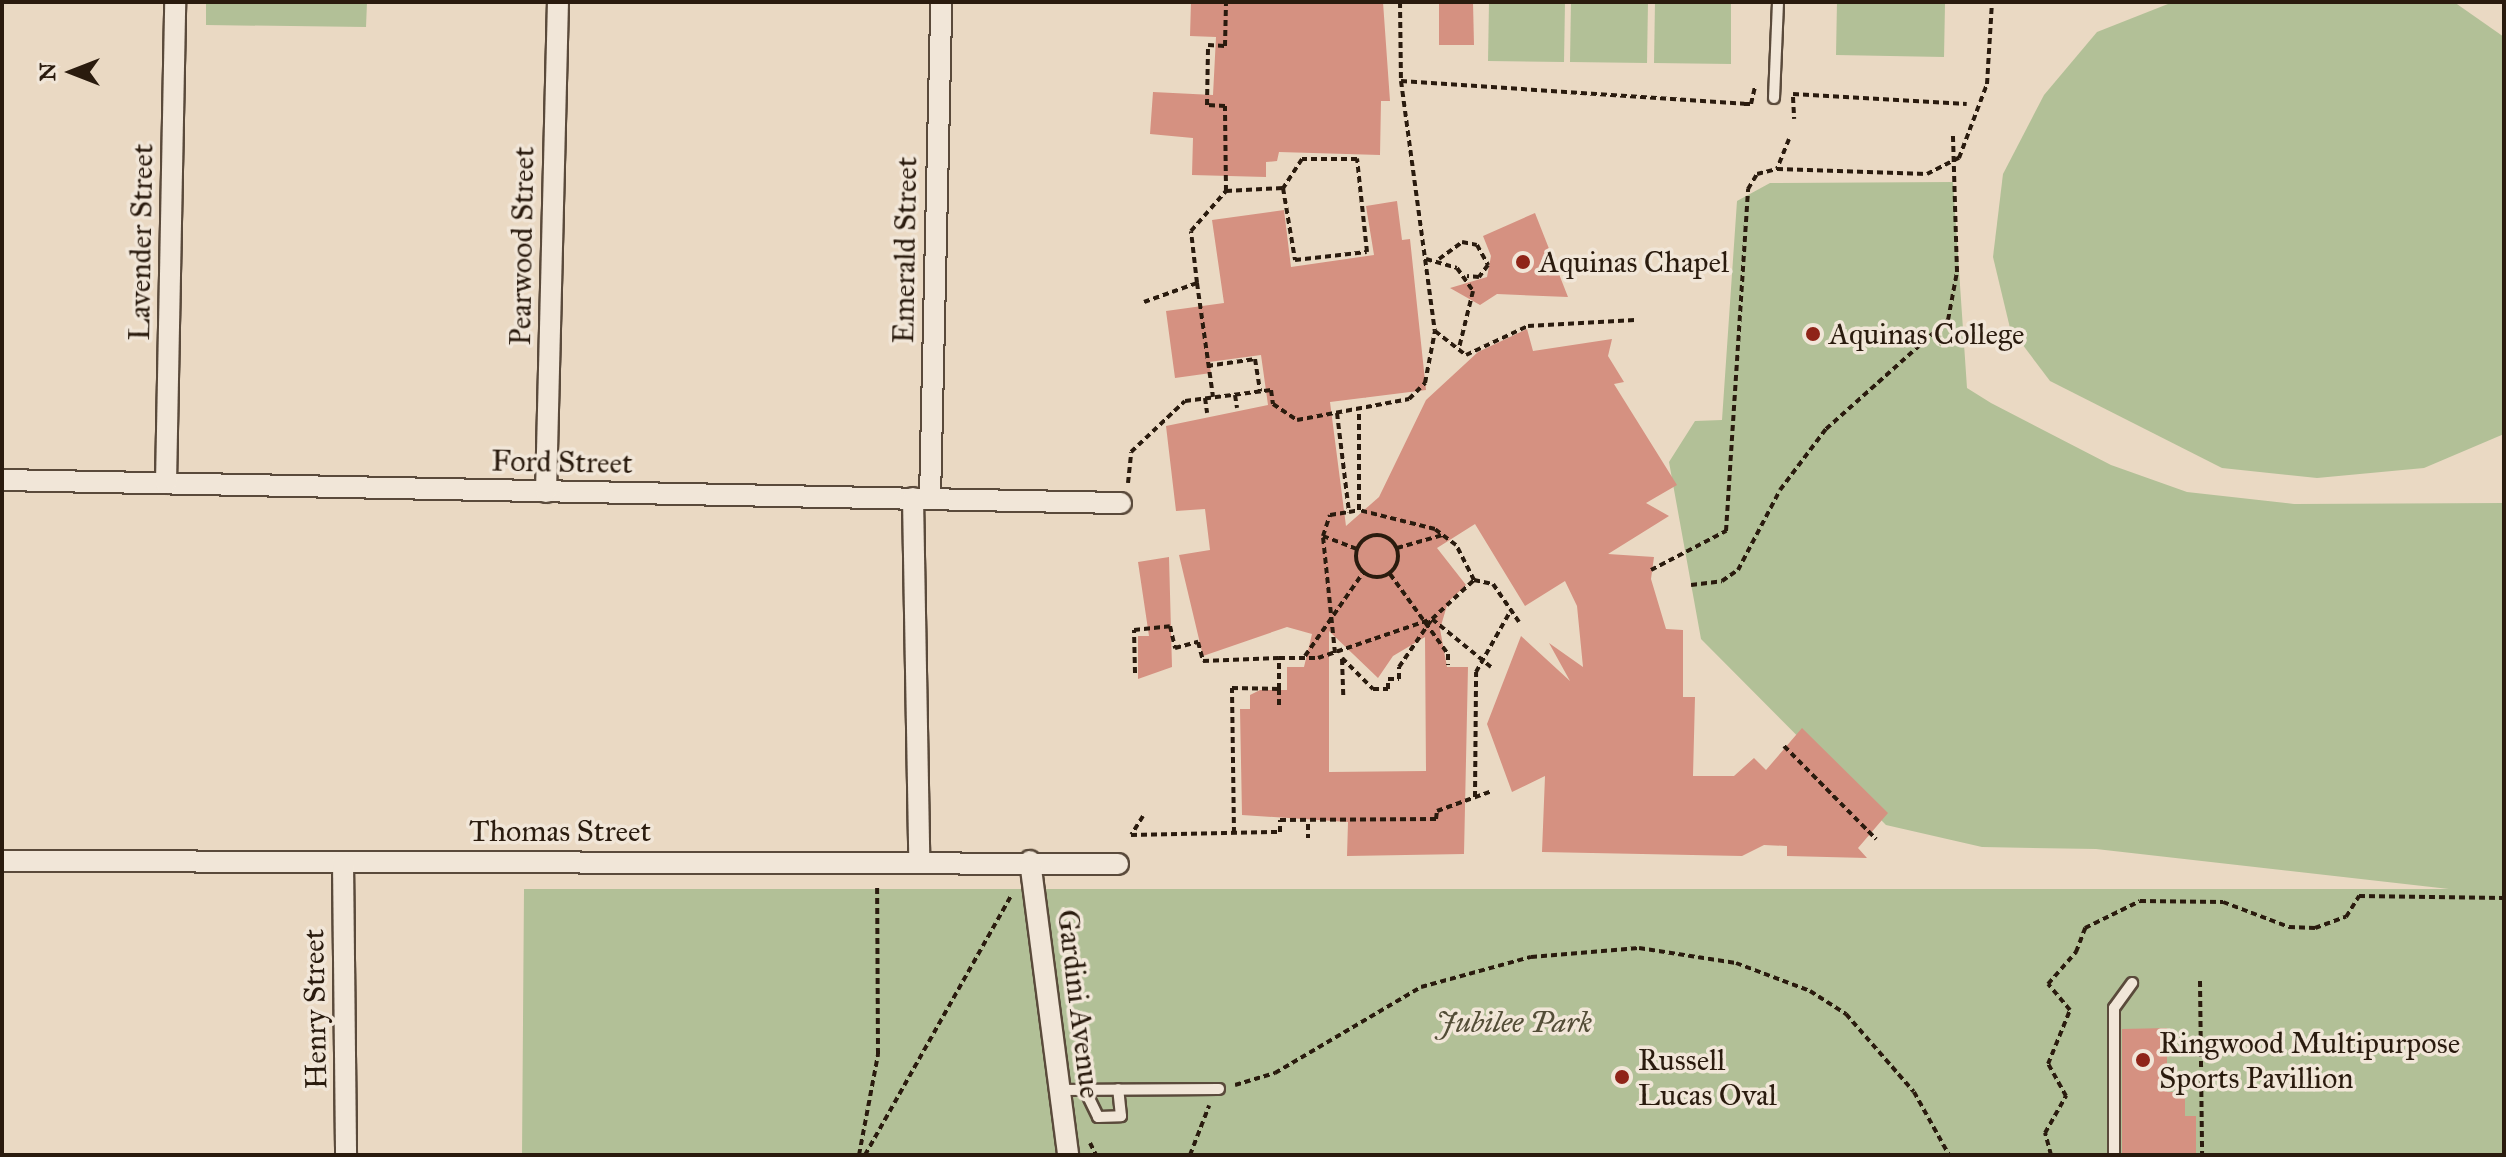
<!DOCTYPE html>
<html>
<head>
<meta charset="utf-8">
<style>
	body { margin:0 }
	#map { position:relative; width:2506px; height:1157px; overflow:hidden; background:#ead9c3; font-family:"IM FELL Great Primer",serif }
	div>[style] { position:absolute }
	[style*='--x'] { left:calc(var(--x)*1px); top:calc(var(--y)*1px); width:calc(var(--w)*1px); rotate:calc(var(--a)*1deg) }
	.green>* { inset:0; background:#b2c097 }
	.building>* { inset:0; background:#d59181 }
	.path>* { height:4px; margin-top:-2px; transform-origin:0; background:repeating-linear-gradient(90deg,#2a1b0e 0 6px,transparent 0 10px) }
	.path>.ring { margin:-2px; padding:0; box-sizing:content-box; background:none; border:4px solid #2a1b0e; border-radius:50% }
	.roads { filter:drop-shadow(2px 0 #5a4a3b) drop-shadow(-2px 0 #5a4a3b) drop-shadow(0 2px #5a4a3b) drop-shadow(0 -2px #5a4a3b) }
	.lane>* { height:10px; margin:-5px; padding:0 5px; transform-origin:5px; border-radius:5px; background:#f1e6d8 }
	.street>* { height:20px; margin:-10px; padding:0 10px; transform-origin:10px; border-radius:10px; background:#f1e6d8 }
	.dots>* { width:22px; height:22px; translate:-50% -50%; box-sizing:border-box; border:4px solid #f1e6d8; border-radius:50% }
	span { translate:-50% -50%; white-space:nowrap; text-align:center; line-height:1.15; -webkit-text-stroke:7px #f1e6d8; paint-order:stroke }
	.street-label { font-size:30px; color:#2a1b0e }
	.poi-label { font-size:30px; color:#2a1b0e }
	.left { translate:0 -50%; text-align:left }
	.park-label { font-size:30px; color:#534d37; font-style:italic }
	.frame { position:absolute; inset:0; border:4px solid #2a1b0e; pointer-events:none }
	.north { position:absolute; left:32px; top:32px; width:80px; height:80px; -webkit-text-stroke:6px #f1e6d8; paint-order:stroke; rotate:270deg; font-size:22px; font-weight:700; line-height:32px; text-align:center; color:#2a1b0e }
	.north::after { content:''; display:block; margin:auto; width:28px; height:36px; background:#2a1b0e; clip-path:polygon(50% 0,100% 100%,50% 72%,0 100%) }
</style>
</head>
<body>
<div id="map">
	<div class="green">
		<i style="clip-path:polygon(206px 2px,367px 2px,366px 27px,206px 25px)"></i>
		<i style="clip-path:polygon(1489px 2px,1565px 2px,1564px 62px,1488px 61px)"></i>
		<i style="clip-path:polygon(1571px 2px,1648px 2px,1647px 63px,1570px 62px)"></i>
		<i style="clip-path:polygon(1655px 2px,1731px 2px,1731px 64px,1654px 63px)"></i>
		<i style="clip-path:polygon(1837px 2px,1945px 4px,1944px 57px,1836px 55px)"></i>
		<i style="clip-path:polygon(2173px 2px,2454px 2px,2504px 37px,2504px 434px,2424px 468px,2317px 478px,2222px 468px,2050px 381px,2010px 328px,1993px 257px,2003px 174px,2044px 95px,2097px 32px)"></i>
		<i style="clip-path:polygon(1953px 182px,1967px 388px,1991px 403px,2111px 465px,2187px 492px,2294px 504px,2504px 503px,2504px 1155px,522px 1155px,524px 889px,2449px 889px,2096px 849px,1982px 847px,1886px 825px,1701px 639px,1669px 462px,1695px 421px,1722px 420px,1737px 201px,1770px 183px)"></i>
	</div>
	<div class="building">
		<i style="clip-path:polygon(1191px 2px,1383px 2px,1390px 101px,1381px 101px,1380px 155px,1279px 152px,1277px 161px,1266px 162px,1266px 177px,1192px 175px,1193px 138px,1150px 134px,1153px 92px,1213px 95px,1216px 37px,1190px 36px)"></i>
		<i style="clip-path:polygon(1439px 2px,1473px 2px,1474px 45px,1439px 45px)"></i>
		<i style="clip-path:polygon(evenodd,1397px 201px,1402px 240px,1410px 239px,1426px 390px,1330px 402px,1346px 526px,1379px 497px,1426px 400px,1478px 352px,1527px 329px,1533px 351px,1612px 339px,1608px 356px,1624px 382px,1614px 384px,1677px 485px,1646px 503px,1669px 516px,1608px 554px,1654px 557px,1651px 579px,1666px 629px,1683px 630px,1683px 697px,1695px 697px,1693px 776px,1734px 776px,1754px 758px,1766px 770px,1802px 728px,1888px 813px,1858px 848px,1867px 858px,1787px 856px,1787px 846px,1764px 845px,1742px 856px,1542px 852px,1545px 776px,1512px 792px,1487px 724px,1521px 636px,1570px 681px,1549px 643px,1583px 667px,1577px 606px,1565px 581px,1525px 606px,1475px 524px,1437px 548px,1466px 585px,1448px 602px,1440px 629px,1447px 667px,1468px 667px,1464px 854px,1347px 856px,1348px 822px,1242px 815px,1240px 709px,1250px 709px,1250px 695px,1260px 690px,1287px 690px,1287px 667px,1304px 667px,1312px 634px,1287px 627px,1203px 656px,1179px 555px,1210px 550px,1205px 509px,1176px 511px,1166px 426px,1268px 405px,1261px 355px,1209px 362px,1211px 373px,1175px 378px,1166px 311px,1224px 303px,1212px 220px,1284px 210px,1291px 267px,1374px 255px,1366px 206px,1397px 201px,1329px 631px,1378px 678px,1393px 656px,1425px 637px,1426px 771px,1329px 772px,1329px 631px)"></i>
		<i style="clip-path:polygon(1535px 213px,1568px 297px,1497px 294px,1480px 305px,1450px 288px,1487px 277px,1491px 256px,1483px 236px)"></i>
		<i style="clip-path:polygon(1169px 557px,1172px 667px,1138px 679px,1138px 636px,1149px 636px,1138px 562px)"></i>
		<i style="clip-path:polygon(2167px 1028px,2167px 1092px,2185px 1092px,2185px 1116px,2196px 1116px,2196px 1155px,2122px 1155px,2122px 1029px)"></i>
	</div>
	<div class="path">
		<i style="--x:1400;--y:2;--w:79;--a:89.3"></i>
		<i style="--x:1401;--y:81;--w:252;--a:82.3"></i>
		<i style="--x:1435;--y:331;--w:39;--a:38"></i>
		<i style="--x:1466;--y:355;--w:68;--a:-25.1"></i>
		<i style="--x:1528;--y:326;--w:107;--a:-3.2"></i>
		<i style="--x:1401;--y:81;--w:344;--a:3.8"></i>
		<i style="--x:1744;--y:104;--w:7;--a:0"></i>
		<i style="--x:1751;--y:104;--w:18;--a:-77"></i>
		<i style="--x:1793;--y:94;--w:174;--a:3.3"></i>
		<i style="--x:1793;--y:97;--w:22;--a:87"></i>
		<i style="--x:1789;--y:139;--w:32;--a:112"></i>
		<i style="--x:1777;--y:169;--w:150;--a:1.9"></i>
		<i style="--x:1927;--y:174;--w:36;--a:-27"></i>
		<i style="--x:1959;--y:158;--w:79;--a:-69.3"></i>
		<i style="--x:1987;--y:84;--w:82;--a:-86.5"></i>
		<i style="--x:1226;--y:191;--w:85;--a:-90.7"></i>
		<i style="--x:1225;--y:106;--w:18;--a:-177"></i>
		<i style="--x:1207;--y:105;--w:60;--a:-89"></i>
		<i style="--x:1208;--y:45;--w:17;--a:3"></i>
		<i style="--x:1225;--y:46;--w:44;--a:-88.7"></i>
		<i style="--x:1426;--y:259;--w:32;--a:16"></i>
		<i style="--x:1457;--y:268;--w:28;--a:55"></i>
		<i style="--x:1473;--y:291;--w:59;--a:103.8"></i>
		<i style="--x:1439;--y:259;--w:29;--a:-36"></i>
		<i style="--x:1462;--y:242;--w:15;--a:11"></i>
		<i style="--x:1477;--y:245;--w:23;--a:61"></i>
		<i style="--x:1488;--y:265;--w:15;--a:127"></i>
		<i style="--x:1479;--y:277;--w:12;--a:-175"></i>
		<i style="--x:1197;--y:283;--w:115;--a:82"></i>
		<i style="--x:1144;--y:302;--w:56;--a:-19.7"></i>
		<i style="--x:1197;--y:283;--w:52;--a:-96.6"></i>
		<i style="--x:1191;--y:231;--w:53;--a:-48.8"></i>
		<i style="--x:1226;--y:191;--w:57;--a:-3"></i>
		<i style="--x:1283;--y:188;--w:73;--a:80.5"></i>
		<i style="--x:1295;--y:260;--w:72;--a:-6.3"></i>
		<i style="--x:1367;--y:252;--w:94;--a:-96.1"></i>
		<i style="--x:1357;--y:159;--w:55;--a:180"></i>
		<i style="--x:1302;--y:159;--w:35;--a:123"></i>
		<i style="--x:1207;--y:366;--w:49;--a:-8.3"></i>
		<i style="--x:1255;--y:359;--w:33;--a:81"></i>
		<i style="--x:1235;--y:395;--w:13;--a:81"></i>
		<i style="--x:1205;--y:398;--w:15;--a:82"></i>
		<i style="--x:1337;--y:413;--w:100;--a:83.1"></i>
		<i style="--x:1349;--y:512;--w:10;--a:-11"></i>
		<i style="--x:1359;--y:510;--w:101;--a:-90"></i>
		<i style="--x:1128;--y:483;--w:31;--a:-84"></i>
		<i style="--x:1131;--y:452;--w:74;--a:-43.4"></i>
		<i style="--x:1185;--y:401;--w:87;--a:-7.3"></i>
		<i style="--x:1271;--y:390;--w:14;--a:82"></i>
		<i style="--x:1273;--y:404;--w:29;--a:34"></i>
		<i style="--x:1297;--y:420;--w:114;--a:-10.6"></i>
		<i style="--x:1409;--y:399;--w:23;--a:-45"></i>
		<i style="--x:1425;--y:383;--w:53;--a:-79.1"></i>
		<i class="ring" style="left:1356px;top:535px;width:38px;height:38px"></i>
		<i style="--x:1323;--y:536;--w:36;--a:21"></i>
		<i style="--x:1397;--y:548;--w:48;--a:-15.8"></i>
		<i style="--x:1651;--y:570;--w:85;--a:-27.5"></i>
		<i style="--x:1726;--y:531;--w:343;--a:-86.3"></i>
		<i style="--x:1748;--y:189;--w:17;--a:-59"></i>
		<i style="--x:1757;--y:174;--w:21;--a:-14"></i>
		<i style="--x:1390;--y:574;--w:99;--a:54.1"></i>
		<i style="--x:1448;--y:654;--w:11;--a:90"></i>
		<i style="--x:1474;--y:580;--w:19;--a:12"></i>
		<i style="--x:1493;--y:584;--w:46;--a:55.6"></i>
		<i style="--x:1691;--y:585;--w:31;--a:-7"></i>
		<i style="--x:1722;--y:581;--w:19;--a:-35"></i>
		<i style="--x:1738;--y:570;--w:90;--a:-62.3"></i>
		<i style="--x:1780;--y:490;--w:76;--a:-53"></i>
		<i style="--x:1826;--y:429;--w:164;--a:-41.8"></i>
		<i style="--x:1948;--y:320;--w:49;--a:-79.4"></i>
		<i style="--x:1957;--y:272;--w:137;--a:-91.7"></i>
		<i style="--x:1335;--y:653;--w:118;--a:-95.9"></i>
		<i style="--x:1323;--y:536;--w:22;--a:-72"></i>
		<i style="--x:1330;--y:515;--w:19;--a:-9"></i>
		<i style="--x:1305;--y:656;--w:101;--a:-55.1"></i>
		<i style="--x:1342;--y:658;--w:44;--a:45"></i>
		<i style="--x:1373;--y:689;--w:15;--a:0"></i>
		<i style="--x:1388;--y:689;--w:10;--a:-90"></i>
		<i style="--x:1388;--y:679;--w:11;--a:0"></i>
		<i style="--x:1399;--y:679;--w:12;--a:-90"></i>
		<i style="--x:1399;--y:667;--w:58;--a:-55.5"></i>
		<i style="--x:1432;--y:619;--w:57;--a:-42.9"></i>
		<i style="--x:1474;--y:580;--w:39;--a:-117"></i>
		<i style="--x:1456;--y:545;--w:26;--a:-143"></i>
		<i style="--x:1435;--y:529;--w:78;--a:-166"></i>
		<i style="--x:1342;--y:659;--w:37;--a:88"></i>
		<i style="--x:1135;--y:673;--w:43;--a:-91.3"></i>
		<i style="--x:1134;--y:630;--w:36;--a:-6"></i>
		<i style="--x:1170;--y:626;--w:23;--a:77"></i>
		<i style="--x:1175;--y:648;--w:24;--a:-15"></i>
		<i style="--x:1198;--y:642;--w:20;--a:75"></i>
		<i style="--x:1203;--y:661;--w:76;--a:-2.3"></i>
		<i style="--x:1279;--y:689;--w:31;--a:-90"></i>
		<i style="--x:1279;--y:658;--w:39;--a:0"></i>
		<i style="--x:1318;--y:658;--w:120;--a:-18.9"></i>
		<i style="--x:1432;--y:619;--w:76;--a:39.1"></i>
		<i style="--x:1784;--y:746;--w:131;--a:45.3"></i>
		<i style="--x:1475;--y:797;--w:125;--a:-89.5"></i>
		<i style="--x:1476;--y:672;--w:71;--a:-60.6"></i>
		<i style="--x:1143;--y:816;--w:22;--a:122"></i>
		<i style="--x:1131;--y:835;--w:149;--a:-1.2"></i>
		<i style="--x:1280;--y:832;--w:12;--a:-90"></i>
		<i style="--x:1280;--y:820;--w:156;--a:-0.4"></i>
		<i style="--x:1436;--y:819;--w:8;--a:-83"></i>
		<i style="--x:1437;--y:811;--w:59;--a:-20"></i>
		<i style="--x:1308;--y:824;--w:14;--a:90"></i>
		<i style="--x:1234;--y:833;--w:145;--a:-90.8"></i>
		<i style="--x:1232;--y:688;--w:47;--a:1.2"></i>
		<i style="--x:1279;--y:689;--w:16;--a:90"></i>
		<i style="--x:2200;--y:981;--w:174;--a:89.3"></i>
		<i style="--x:1235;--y:1085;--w:42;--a:-16.7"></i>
		<i style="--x:1275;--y:1073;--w:169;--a:-30.5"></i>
		<i style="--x:1421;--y:987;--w:114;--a:-15.3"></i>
		<i style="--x:1531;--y:957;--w:108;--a:-4.8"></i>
		<i style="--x:1639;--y:948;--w:98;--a:8.8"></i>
		<i style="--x:1736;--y:963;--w:79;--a:20.7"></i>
		<i style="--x:1810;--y:991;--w:43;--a:32.6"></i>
		<i style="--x:1846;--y:1014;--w:103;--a:48.9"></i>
		<i style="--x:1914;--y:1092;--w:72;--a:60.9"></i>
		<i style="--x:1090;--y:1143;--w:13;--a:63"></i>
		<i style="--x:859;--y:1155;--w:103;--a:-79.3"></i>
		<i style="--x:878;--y:1054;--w:168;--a:-90.3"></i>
		<i style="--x:865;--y:1155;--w:297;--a:-60.6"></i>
		<i style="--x:1190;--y:1155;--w:53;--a:-68.8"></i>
		<i style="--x:2051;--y:1155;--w:23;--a:-105"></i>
		<i style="--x:2045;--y:1133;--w:43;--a:-60.4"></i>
		<i style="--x:2066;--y:1096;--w:37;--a:-119"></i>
		<i style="--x:2048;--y:1064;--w:58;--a:-67.8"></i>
		<i style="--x:2070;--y:1010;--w:34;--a:-130"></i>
		<i style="--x:2048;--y:984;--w:43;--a:-48.8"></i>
		<i style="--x:2076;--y:952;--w:26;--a:-69"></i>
		<i style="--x:2085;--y:928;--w:61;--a:-26.1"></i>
		<i style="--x:2140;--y:901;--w:83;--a:0.7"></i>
		<i style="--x:2223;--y:902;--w:71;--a:20.7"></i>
		<i style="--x:2289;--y:927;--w:26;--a:2"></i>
		<i style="--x:2315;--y:928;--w:33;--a:-20"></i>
		<i style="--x:2346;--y:917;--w:25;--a:-58"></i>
		<i style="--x:2359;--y:896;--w:145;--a:0.8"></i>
	</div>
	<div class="roads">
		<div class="lane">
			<i style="--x:1774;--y:98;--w:96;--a:-87.6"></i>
			<i style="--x:1059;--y:1090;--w:160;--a:-0.4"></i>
			<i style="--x:1085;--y:1090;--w:30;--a:64"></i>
			<i style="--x:1098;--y:1117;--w:23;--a:-2"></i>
			<i style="--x:1121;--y:1116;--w:27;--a:-96"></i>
			<i style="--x:2114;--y:1155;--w:147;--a:-90"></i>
			<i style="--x:2114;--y:1008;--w:31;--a:-54"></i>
		</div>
		<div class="street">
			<i style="--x:2;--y:480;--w:1119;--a:1.18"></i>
			<i style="--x:166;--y:483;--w:481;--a:-88.9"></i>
			<i style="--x:546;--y:492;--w:490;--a:-88.6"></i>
			<i style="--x:913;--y:498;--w:361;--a:89"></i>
			<i style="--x:930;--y:499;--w:497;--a:-88.7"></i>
			<i style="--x:2;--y:861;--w:1116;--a:0.15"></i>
			<i style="--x:1030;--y:861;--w:296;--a:82.6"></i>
			<i style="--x:343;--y:862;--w:293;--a:89.4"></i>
		</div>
	</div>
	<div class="dots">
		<i style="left:1523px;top:262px;background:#8f2418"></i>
		<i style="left:1813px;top:334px;background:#8f2418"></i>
		<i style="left:2143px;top:1060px;background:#8f2418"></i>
		<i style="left:1622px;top:1077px;background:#8f2418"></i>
	</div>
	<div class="street-label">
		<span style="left:141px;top:242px;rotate:-89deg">Lavender Street</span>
		<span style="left:522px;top:246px;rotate:-89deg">Pearwood Street</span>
		<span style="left:905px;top:250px;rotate:-89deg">Emerald Street</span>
		<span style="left:562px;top:462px;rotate:1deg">Ford Street</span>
		<span style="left:560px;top:831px">Thomas Street</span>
		<span style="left:1079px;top:1004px;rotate:83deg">Gardini Avenue</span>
		<span style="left:315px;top:1009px;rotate:-91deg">Henry Street</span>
	</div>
	<div class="poi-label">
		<span class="left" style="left:1539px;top:262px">Aquinas Chapel</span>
		<span class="left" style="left:1829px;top:334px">Aquinas College</span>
		<span class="left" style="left:2159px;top:1060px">Ringwood Multipurpose<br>Sports Pavillion</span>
		<span class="left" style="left:1638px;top:1077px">Russell<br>Lucas Oval</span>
	</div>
	<div class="park-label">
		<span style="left:1514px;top:1022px">Jubilee Park</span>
	</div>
	<div class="frame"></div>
	<div class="north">N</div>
</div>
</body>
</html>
